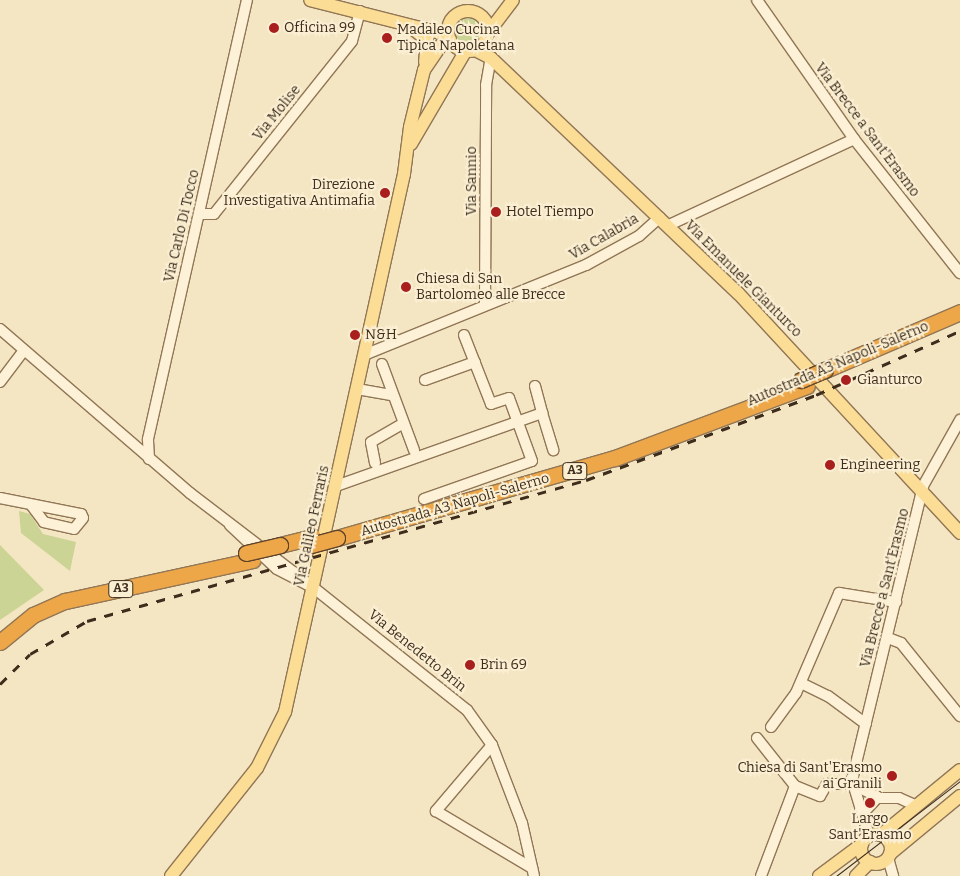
<!DOCTYPE html>
<html>
<head>
<meta charset="utf-8">
<style>
	body { margin:0 }
	#map { position:relative; width:960px; height:876px; overflow:hidden; background:#f4e6c2; font-family:Bitter,serif }
	div>[style] { position:absolute }
	[style*='--x'] { left:calc(var(--x)*1px); top:calc(var(--y)*1px); width:calc(var(--w)*1px); rotate:calc(var(--a)*1deg) }
	.green>* { inset:0; background:#cbd494 }
	.round { border-radius:50% }
	.roads { filter:drop-shadow(1px 0 #917656) drop-shadow(-1px 0 #917656) drop-shadow(0 1px #917656) drop-shadow(0 -1px #917656) }
	.minor>* { height:10px; margin:-5px; padding:0 5px; transform-origin:5px; border-radius:5px; background:#fdf2d7 }
	.major>* { height:12px; margin:-6px; padding:0 6px; transform-origin:6px; border-radius:6px; background:#fbdd96 }
	.major>.ring { margin:-6px; padding:0; box-sizing:content-box; background:none; border:12px solid #fbdd96; border-radius:50% }
	.highway>* { height:15px; margin:-7.5px; padding:0 7.5px; transform-origin:7.5px; border-radius:7.5px; background:#eda748 }
	.tram>* { height:1px; margin:-0.5px; padding:0 0.5px; transform-origin:0.5px; border-radius:0.5px; background:#3e2d1c }
	.rail>* { height:2.5px; margin-top:-1.25px; transform-origin:0; background:repeating-linear-gradient(90deg,#3e2d1c 0 9px,transparent 0 18px) }
	.bridges { filter:drop-shadow(1px 0 #5e432b) drop-shadow(-1px 0 #5e432b) drop-shadow(0 1px #5e432b) drop-shadow(0 -1px #5e432b) }
	.highway-bridge>* { height:15px; margin:-7.5px; padding:0 7.5px; transform-origin:7.5px; border-radius:7.5px; background:#eda748 }
	.dots>* { width:14px; height:14px; translate:-50% -50%; box-sizing:border-box; border:2px solid #faefd3; border-radius:50% }
	span { translate:-50% -50%; white-space:nowrap; text-align:center; line-height:1.15; -webkit-text-stroke:4px #faefd3; paint-order:stroke }
	.shield-label span { padding:1px 4px; background:#faefd3; border:1px solid; border-radius:4px; -webkit-text-stroke-width:0 }
	.shield-label { font-size:12px; color:#3e2d1c; font-weight:700 }
	.poi-label { font-size:14px; color:#3e2d1c }
	.left { translate:0 -50%; text-align:left }
	.right { translate:-100% -50%; text-align:right }
	.street-label { font-size:14px; color:#3e2d1c }
</style>
</head>
<body>
<div id="map">
	<div class="green">
		<i class="round" style="left:455px;top:18px;width:26px;height:26px"></i>
		<i style="clip-path:polygon(19px 511px,30px 514px,43px 534px,76px 542px,70px 571px,21px 533px)"></i>
		<i style="clip-path:polygon(0 545px,44px 590px,0 620px)"></i>
	</div>
	<div class="roads">
		<div class="minor">
			<i style="--x:757;--y:0;--w:169;--a:55.1"></i>
			<i style="--x:854;--y:139;--w:171;--a:51.7"></i>
			<i style="--x:199;--y:214;--w:15;--a:0"></i>
			<i style="--x:214;--y:214;--w:221;--a:-51.4"></i>
			<i style="--x:352;--y:41;--w:31;--a:-75"></i>
			<i style="--x:669;--y:225;--w:204;--a:-24.9"></i>
			<i style="--x:485;--y:305;--w:220;--a:-89.7"></i>
			<i style="--x:486;--y:85;--w:27;--a:-80"></i>
			<i style="--x:0;--y:329;--w:251;--a:40.8"></i>
			<i style="--x:190;--y:493;--w:155;--a:37.4"></i>
			<i style="--x:364;--y:355;--w:240;--a:-22.1"></i>
			<i style="--x:586;--y:265;--w:60;--a:-28.7"></i>
			<i style="--x:639;--y:236;--w:28;--a:-42"></i>
			<i style="--x:382;--y:364;--w:92;--a:69.6"></i>
			<i style="--x:425;--y:380;--w:53;--a:-19.8"></i>
			<i style="--x:0;--y:382;--w:38;--a:-53"></i>
			<i style="--x:535;--y:386;--w:28;--a:75"></i>
			<i style="--x:357;--y:389;--w:36;--a:10"></i>
			<i style="--x:149;--y:459;--w:20;--a:-93"></i>
			<i style="--x:148;--y:439;--w:450;--a:-77.3"></i>
			<i style="--x:375;--y:463;--w:21;--a:-101"></i>
			<i style="--x:371;--y:442;--w:34;--a:-30"></i>
			<i style="--x:336;--y:486;--w:219;--a:-19.5"></i>
			<i style="--x:542;--y:413;--w:39;--a:73"></i>
			<i style="--x:0;--y:498;--w:83;--a:11.2"></i>
			<i style="--x:81;--y:514;--w:4;--a:63"></i>
			<i style="--x:83;--y:518;--w:14;--a:129"></i>
			<i style="--x:74;--y:529;--w:31;--a:-167"></i>
			<i style="--x:44;--y:522;--w:20;--a:-127"></i>
			<i style="--x:424;--y:499;--w:114;--a:-19.4"></i>
			<i style="--x:532;--y:461;--w:67;--a:-110.1"></i>
			<i style="--x:509;--y:398;--w:19;--a:162"></i>
			<i style="--x:491;--y:404;--w:74;--a:-111.4"></i>
			<i style="--x:230;--y:525;--w:64;--a:43.1"></i>
			<i style="--x:277;--y:569;--w:42;--a:27.2"></i>
			<i style="--x:314;--y:588;--w:196;--a:38.6"></i>
			<i style="--x:467;--y:710;--w:43;--a:54.5"></i>
			<i style="--x:492;--y:745;--w:84;--a:69"></i>
			<i style="--x:522;--y:823;--w:54;--a:77.2"></i>
			<i style="--x:888;--y:638;--w:14;--a:21"></i>
			<i style="--x:901;--y:643;--w:94;--a:51.1"></i>
			<i style="--x:801;--y:683;--w:30;--a:26"></i>
			<i style="--x:828;--y:696;--w:47;--a:36.4"></i>
			<i style="--x:771;--y:727;--w:42;--a:-53.7"></i>
			<i style="--x:796;--y:693;--w:109;--a:-66.7"></i>
			<i style="--x:839;--y:593;--w:58;--a:9"></i>
			<i style="--x:757;--y:738;--w:61;--a:51.6"></i>
			<i style="--x:795;--y:786;--w:27;--a:22"></i>
			<i style="--x:820;--y:796;--w:14;--a:-60"></i>
			<i style="--x:827;--y:784;--w:25;--a:0"></i>
			<i style="--x:852;--y:784;--w:29;--a:27"></i>
			<i style="--x:878;--y:797;--w:21;--a:133"></i>
			<i style="--x:492;--y:745;--w:87;--a:130.3"></i>
			<i style="--x:436;--y:811;--w:112;--a:30.7"></i>
			<i style="--x:879;--y:798;--w:20;--a:0"></i>
			<i style="--x:899;--y:798;--w:20;--a:24"></i>
			<i style="--x:869;--y:836;--w:59;--a:-106.9"></i>
			<i style="--x:852;--y:780;--w:302;--a:-76.4"></i>
			<i style="--x:923;--y:486;--w:76;--a:-60.7"></i>
			<i style="--x:888;--y:858;--w:19;--a:74"></i>
			<i style="--x:761;--y:876;--w:96;--a:-69.3"></i>
		</div>
		<div class="major">
			<i class="ring" style="left:448px;top:11px;width:28px;height:28px"></i>
			<i style="--x:412;--y:28;--w:19;--a:39"></i>
			<i style="--x:427;--y:40;--w:22;--a:95"></i>
			<i style="--x:488;--y:33;--w:41;--a:-52.9"></i>
			<i style="--x:475;--y:50;--w:18;--a:27"></i>
			<i style="--x:491;--y:58;--w:341;--a:43.6"></i>
			<i style="--x:738;--y:293;--w:327;--a:47.2"></i>
			<i style="--x:411;--y:144;--w:107;--a:-59.6"></i>
			<i class="ring" style="left:861px;top:834px;width:18px;height:18px"></i>
			<i style="--x:881;--y:835;--w:102;--a:-39.4"></i>
			<i style="--x:890;--y:854;--w:91;--a:-39.6"></i>
			<i style="--x:171;--y:876;--w:138;--a:-51.5"></i>
			<i style="--x:257;--y:768;--w:63;--a:-63.4"></i>
			<i style="--x:285;--y:712;--w:551;--a:-77.53"></i>
			<i style="--x:404;--y:174;--w:47;--a:-82.7"></i>
			<i style="--x:410;--y:127;--w:59;--a:-76.2"></i>
			<i style="--x:424;--y:70;--w:42;--a:-55.6"></i>
			<i style="--x:448;--y:35;--w:142;--a:-165.8"></i>
			<i style="--x:819;--y:876;--w:54;--a:-36.7"></i>
			<i style="--x:856;--y:876;--w:20;--a:-45"></i>
		</div>
		<div class="highway">
			<i style="--x:825;--y:370;--w:147;--a:-23.2"></i>
			<i style="--x:337;--y:538;--w:289;--a:-16.1"></i>
			<i style="--x:615;--y:458;--w:205;--a:-20.6"></i>
			<i style="--x:280;--y:545;--w:34;--a:-14"></i>
			<i style="--x:0;--y:642;--w:43;--a:-39.3"></i>
			<i style="--x:33;--y:615;--w:35;--a:-24"></i>
			<i style="--x:65;--y:601;--w:192;--a:-12.3"></i>
		</div>
	</div>
	<div class="tram">
		<i style="--x:836;--y:876;--w:156;--a:-37.5"></i>
	</div>
	<div class="rail">
		<i style="--x:0;--y:684;--w:42;--a:-45"></i>
		<i style="--x:30;--y:654;--w:66;--a:-30.1"></i>
		<i style="--x:87;--y:621;--w:519;--a:-15.78"></i>
		<i style="--x:586;--y:480;--w:245;--a:-20.3"></i>
		<i style="--x:816;--y:395;--w:158;--a:-24"></i>
	</div>
	<div class="bridges">
		<div class="highway-bridge">
			<i style="--x:801;--y:380;--w:26;--a:-23"></i>
			<i style="--x:311;--y:545;--w:27;--a:-15"></i>
			<i style="--x:246;--y:553;--w:35;--a:-13"></i>
		</div>
	</div>
	<div class="dots">
		<i style="left:274px;top:28px;background:#a81f1e"></i>
		<i style="left:387px;top:38px;background:#a81f1e"></i>
		<i style="left:385px;top:193px;background:#a81f1e"></i>
		<i style="left:496px;top:212px;background:#a81f1e"></i>
		<i style="left:406px;top:287px;background:#a81f1e"></i>
		<i style="left:355px;top:335px;background:#a81f1e"></i>
		<i style="left:846px;top:380px;background:#a81f1e"></i>
		<i style="left:830px;top:465px;background:#a81f1e"></i>
		<i style="left:470px;top:665px;background:#a81f1e"></i>
		<i style="left:892px;top:776px;background:#a81f1e"></i>
		<i style="left:870px;top:803px;background:#a81f1e"></i>
	</div>
	<div class="shield-label">
		<span style="left:575px;top:471px">A3</span>
		<span style="left:121px;top:589px">A3</span>
	</div>
	<div class="poi-label">
		<span class="left" style="left:284px;top:28px">Officina 99</span>
		<span class="left" style="left:397px;top:38px">Madaleo Cucina<br>Tipica Napoletana</span>
		<span class="right" style="left:375px;top:193px">Direzione<br>Investigativa Antimafia</span>
		<span class="left" style="left:506px;top:212px">Hotel Tiempo</span>
		<span class="left" style="left:416px;top:287px">Chiesa di San<br>Bartolomeo alle Brecce</span>
		<span class="left" style="left:365px;top:335px">N&amp;H</span>
		<span class="left" style="left:857px;top:380px">Gianturco</span>
		<span class="left" style="left:840px;top:465px">Engineering</span>
		<span class="left" style="left:480px;top:665px">Brin 69</span>
		<span class="right" style="left:882px;top:776px">Chiesa di Sant'Erasmo<br>ai Granili</span>
		<span style="left:870px;top:827px">Largo<br>Sant'Erasmo</span>
	</div>
	<div class="street-label">
		<span style="left:277px;top:113px;rotate:-51deg">Via Molise</span>
		<span style="left:867px;top:130px;rotate:53deg">Via Brecce a Sant'Erasmo</span>
		<span style="left:472px;top:181px;rotate:-90deg">Via Sannio</span>
		<span style="left:182px;top:226px;rotate:-77deg">Via Carlo Di Tocco</span>
		<span style="left:604px;top:237px;rotate:-30deg">Via Calabria</span>
		<span style="left:743px;top:279px;rotate:45deg">Via Emanuele Gianturco</span>
		<span style="left:838px;top:364px;rotate:-23deg">Autostrada A3 Napoli-Salerno</span>
		<span style="left:455px;top:505px;rotate:-16deg">Autostrada A3 Napoli-Salerno</span>
		<span style="left:312px;top:526px;rotate:-78deg">Via Galileo Ferraris</span>
		<span style="left:885px;top:588px;rotate:-76deg">Via Brecce a Sant'Erasmo</span>
		<span style="left:417px;top:651px;rotate:39deg">Via Benedetto Brin</span>
	</div>
</div>
</body>
</html>
